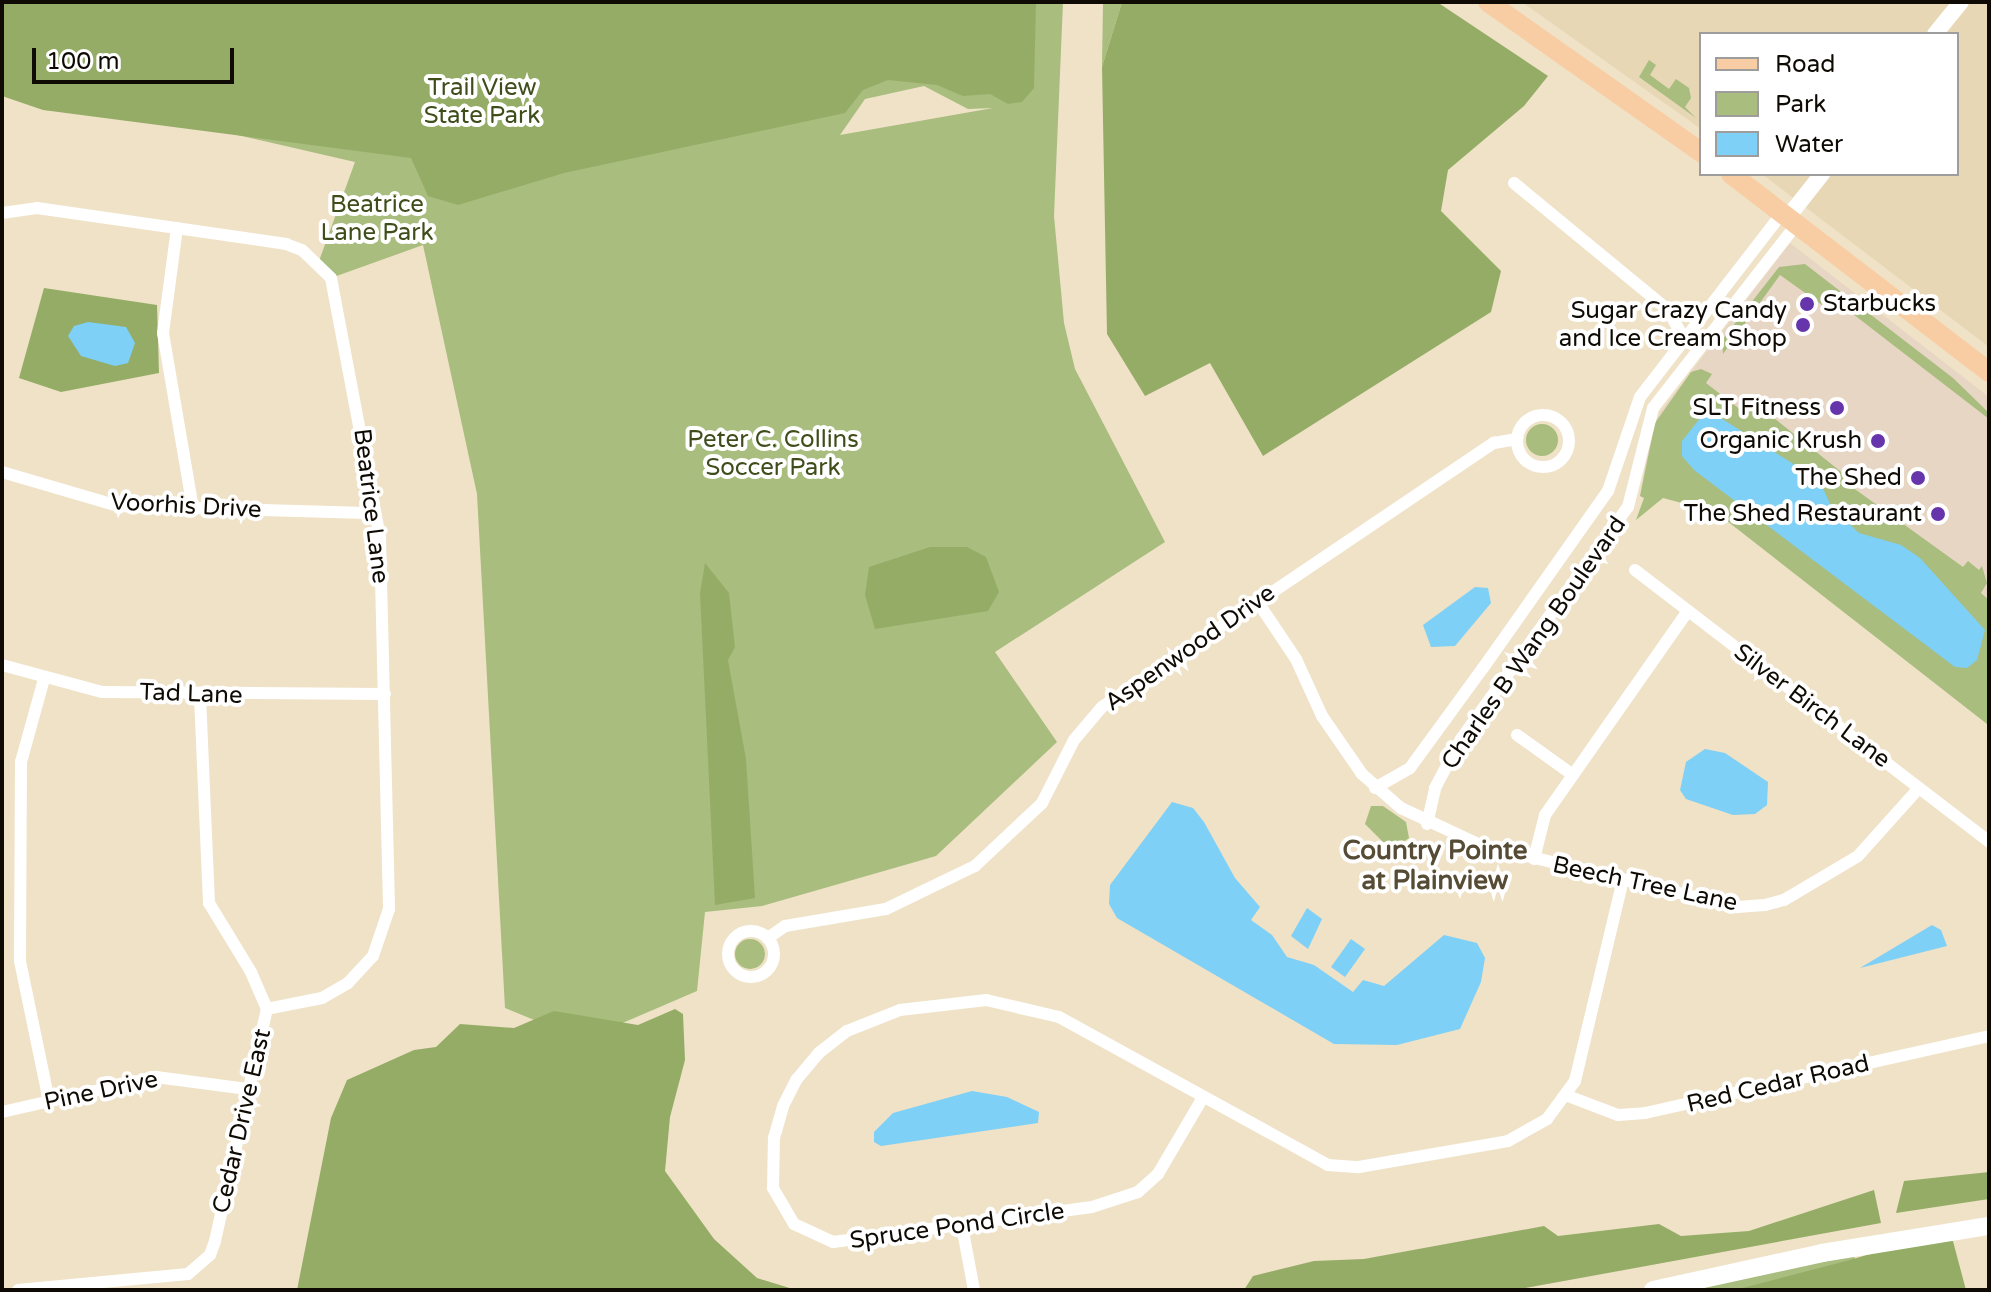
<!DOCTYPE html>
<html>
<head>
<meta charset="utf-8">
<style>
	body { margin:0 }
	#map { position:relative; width:1991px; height:1292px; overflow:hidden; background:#efe2c7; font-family:"Varela Round",sans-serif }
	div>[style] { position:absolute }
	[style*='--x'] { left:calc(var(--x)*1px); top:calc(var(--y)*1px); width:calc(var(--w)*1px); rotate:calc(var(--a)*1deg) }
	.commercial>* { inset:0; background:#e8d6c5 }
	.built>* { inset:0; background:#e7d7b5 }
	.green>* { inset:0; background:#a8bd7e }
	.round { border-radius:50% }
	.forest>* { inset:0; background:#95ac66 }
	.water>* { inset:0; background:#7ed0f7 }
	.minor>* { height:12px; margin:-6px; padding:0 6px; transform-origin:6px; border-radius:6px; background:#fff }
	.minor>.ring { margin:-6px; padding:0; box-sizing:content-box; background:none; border:12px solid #fff; border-radius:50% }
	.tertiary>* { height:16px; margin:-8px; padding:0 8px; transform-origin:8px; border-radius:8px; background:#fff }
	.secondary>* { height:18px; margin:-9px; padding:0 9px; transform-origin:9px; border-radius:9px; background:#fff }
	.primary>* { height:20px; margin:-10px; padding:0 10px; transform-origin:10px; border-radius:10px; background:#f8cda4 }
	.dots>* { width:22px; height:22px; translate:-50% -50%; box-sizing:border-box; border:4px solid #fff; border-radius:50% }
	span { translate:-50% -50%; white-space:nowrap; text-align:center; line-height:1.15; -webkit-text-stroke:8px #fff; paint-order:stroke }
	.park-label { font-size:24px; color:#3e4d1a }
	.poi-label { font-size:24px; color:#0f0b04 }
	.left { translate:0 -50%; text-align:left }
	.right { translate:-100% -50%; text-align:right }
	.street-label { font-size:24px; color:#0f0b04 }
	.neighbourhood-label { font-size:26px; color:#564b34; font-weight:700 }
	.frame { position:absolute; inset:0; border:4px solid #0f0b04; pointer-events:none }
	.legend { position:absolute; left:1699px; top:32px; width:260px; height:144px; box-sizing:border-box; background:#fff; border:2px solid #9f9d9b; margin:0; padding:10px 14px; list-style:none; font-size:24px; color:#0f0b04 }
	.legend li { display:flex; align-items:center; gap:16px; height:40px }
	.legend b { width:40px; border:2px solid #9f9d9b }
	.scale { position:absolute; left:32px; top:48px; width:202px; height:36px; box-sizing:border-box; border:4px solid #0f0b04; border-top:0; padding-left:10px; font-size:24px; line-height:28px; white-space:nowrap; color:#0f0b04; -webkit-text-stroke:6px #fff; paint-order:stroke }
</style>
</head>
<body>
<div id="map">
	<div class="commercial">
		<i style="clip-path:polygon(1790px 243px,1989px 397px,1989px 725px,1695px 496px,1640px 496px,1650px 435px,1660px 412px)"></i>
	</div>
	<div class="built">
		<i style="clip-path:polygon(1522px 2px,1989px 2px,1989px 347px,1762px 174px,1957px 174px,1957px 34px,1701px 34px,1701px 129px)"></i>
	</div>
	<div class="green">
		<i style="clip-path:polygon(evenodd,2px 2px,1063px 2px,1054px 216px,1064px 323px,1075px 369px,1165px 542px,995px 652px,1057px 742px,936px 856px,762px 906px,705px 912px,697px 991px,583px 1040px,505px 1008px,477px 494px,423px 245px,331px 278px,319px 261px,355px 162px,2px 81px,2px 2px,924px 86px,968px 109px,993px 108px,840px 135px,865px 99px,924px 86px)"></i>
		<i style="clip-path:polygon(1103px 2px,1122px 2px,1102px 67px)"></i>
		<i style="clip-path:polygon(1649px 60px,1656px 65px,1650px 75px,1669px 89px,1676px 79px,1689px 88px,1691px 98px,1685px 107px,1696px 118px,1639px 77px)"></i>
		<i style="clip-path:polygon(1805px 264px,1953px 378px,1989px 413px,1989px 419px,1840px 304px,1832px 312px,1780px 275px,1723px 354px,1722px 340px,1779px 267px)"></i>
		<i style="clip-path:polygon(1701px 369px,1712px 374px,1706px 383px,1741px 410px,1749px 402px,1759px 406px,1855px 483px,1852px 487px,1963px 567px,1968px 561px,1979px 570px,1982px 566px,1987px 583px,1981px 593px,1989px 600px,1987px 724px,1699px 499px,1693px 506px,1663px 498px,1636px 520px,1644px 498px,1640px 496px,1655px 423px,1691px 372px)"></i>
		<i class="round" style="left:1526px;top:424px;width:32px;height:32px"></i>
		<i style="clip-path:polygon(1371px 806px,1383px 806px,1406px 822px,1409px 838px,1399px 845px,1383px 842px,1365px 824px)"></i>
		<i class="round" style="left:735px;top:939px;width:30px;height:30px"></i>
		<i style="clip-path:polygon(1852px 1251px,1867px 1290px,1678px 1290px)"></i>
	</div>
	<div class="forest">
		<i style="clip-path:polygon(2px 2px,1036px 2px,1034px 88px,1022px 102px,1008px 104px,990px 94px,963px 96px,937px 85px,888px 80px,863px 90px,845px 113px,564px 173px,458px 205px,428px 196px,411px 158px,43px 110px,2px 96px)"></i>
		<i style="clip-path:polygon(1122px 2px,1437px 2px,1548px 76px,1524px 106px,1448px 170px,1441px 211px,1501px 271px,1491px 312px,1263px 456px,1210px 363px,1145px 396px,1107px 334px,1102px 67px)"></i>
		<i style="clip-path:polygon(44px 288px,157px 305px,159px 373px,61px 392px,19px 378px)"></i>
		<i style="clip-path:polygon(930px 547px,967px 547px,986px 557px,999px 592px,988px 611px,875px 629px,865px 595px,869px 567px)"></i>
		<i style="clip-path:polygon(705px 563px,729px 593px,735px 647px,728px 660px,746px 759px,755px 898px,715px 905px,700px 593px)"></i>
		<i style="clip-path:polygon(675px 1009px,683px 1014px,685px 1060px,670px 1117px,665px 1171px,714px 1239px,757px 1278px,796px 1290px,297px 1290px,331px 1118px,347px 1080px,414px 1050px,436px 1047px,460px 1024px,514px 1028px,554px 1011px,638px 1025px)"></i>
		<i style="clip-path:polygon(1989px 1172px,1989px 1199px,1896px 1213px,1904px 1181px)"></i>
		<i style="clip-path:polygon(1874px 1190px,1881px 1223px,1515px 1290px,1244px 1290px,1253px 1276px,1314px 1261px,1364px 1259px,1544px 1226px,1558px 1236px,1659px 1224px,1681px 1236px,1749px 1231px)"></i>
		<i style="clip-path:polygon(1950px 1230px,1966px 1290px,1735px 1290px,1850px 1260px)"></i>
	</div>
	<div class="water">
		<i style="clip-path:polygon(88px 322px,126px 327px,135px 343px,128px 363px,115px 366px,81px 356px,68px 336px,74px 326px)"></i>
		<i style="clip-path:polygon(1716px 415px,1819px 480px,1832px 508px,1859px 533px,1901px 545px,1920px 558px,1985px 630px,1977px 660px,1967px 668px,1955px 667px,1694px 470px,1682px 456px,1682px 441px,1701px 417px)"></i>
		<i style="clip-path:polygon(1475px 587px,1488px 588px,1491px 603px,1455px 646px,1431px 647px,1423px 625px)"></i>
		<i style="clip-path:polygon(1705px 749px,1725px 753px,1768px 782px,1767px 805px,1755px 814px,1733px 815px,1686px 799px,1680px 790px,1686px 762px)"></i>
		<i style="clip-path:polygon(1172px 802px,1193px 808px,1204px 822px,1235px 878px,1260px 907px,1251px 920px,1272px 935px,1287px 957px,1314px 965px,1353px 992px,1363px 980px,1384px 986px,1444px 935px,1477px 943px,1485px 958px,1481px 982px,1460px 1029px,1397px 1045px,1334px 1044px,1117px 918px,1109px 904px,1110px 885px)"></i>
		<i style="clip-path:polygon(1307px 908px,1322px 919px,1308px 949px,1291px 936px)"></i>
		<i style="clip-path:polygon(1932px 925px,1941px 930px,1947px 946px,1860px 968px)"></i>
		<i style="clip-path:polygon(1351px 939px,1365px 949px,1345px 977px,1331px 967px)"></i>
		<i style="clip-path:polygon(972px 1091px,1007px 1097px,1039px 1112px,1038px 1123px,881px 1146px,874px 1142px,874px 1132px,893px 1113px)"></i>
	</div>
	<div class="minor">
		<i style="--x:1514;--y:183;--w:200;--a:39.5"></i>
		<i style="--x:1668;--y:310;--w:37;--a:61"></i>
		<i style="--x:2;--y:213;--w:35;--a:-8"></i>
		<i style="--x:37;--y:208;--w:252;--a:8.2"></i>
		<i style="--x:286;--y:244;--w:17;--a:21"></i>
		<i style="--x:302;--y:250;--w:40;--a:44"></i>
		<i style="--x:331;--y:278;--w:265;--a:79.3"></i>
		<i style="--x:380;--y:538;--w:371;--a:88.6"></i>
		<i style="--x:389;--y:909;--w:50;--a:108.8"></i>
		<i style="--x:373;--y:956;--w:37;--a:133"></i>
		<i style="--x:348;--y:983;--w:30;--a:150"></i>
		<i style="--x:322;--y:998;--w:56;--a:168.7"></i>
		<i style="--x:177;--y:228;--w:106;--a:97.6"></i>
		<i style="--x:163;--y:333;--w:178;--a:80.3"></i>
		<i class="ring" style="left:1517px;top:415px;width:40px;height:40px"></i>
		<i style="--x:2;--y:472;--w:121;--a:16.3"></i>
		<i style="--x:118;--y:506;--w:257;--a:1.6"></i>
		<i style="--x:1635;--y:570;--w:446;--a:37.5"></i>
		<i style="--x:1257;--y:601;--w:70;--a:56.1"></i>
		<i style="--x:1296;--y:659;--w:63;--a:65.5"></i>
		<i style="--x:1322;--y:716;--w:70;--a:55.4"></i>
		<i style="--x:1362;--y:774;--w:52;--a:41.1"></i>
		<i style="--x:1401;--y:808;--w:85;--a:25.1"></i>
		<i style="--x:1478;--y:844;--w:267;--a:13.7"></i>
		<i style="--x:1737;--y:907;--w:28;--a:-4"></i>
		<i style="--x:1765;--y:905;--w:20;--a:-15"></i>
		<i style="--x:1784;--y:900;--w:86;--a:-30.7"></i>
		<i style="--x:1858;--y:856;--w:91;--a:-48.1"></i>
		<i style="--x:2;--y:665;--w:104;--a:15.1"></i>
		<i style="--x:102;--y:692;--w:283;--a:0.4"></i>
		<i style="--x:44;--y:679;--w:86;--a:105.5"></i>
		<i style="--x:21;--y:762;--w:199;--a:90.3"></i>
		<i style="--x:20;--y:961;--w:143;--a:78.3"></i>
		<i style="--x:1517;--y:735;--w:69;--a:35.5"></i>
		<i style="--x:1375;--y:788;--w:40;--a:-29.7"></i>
		<i style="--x:1410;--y:768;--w:124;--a:-53.9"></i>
		<i style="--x:1483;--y:668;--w:217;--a:-54.8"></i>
		<i style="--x:1608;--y:491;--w:99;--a:-71.2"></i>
		<i style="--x:1640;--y:397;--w:232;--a:-52.3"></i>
		<i style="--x:1427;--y:824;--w:37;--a:-77"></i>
		<i style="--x:1435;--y:788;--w:55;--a:-62"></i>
		<i style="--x:1461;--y:739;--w:286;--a:-54.3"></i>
		<i style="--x:1628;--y:507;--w:102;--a:-75.8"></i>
		<i style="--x:1653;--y:408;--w:234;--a:-52"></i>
		<i style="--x:1534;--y:859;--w:45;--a:-76"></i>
		<i style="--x:1545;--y:815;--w:249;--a:-55"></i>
		<i class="ring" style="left:728px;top:931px;width:34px;height:34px"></i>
		<i style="--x:768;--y:938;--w:21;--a:-35"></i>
		<i style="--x:785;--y:926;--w:102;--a:-9.6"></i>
		<i style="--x:886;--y:909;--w:99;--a:-25.8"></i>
		<i style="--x:975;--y:866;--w:92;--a:-43.2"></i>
		<i style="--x:1042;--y:803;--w:71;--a:-63.1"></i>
		<i style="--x:1074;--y:740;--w:43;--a:-49.7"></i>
		<i style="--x:1102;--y:707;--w:473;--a:-34"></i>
		<i style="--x:1494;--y:443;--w:23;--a:-10"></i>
		<i style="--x:1568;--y:1096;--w:53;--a:20.8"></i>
		<i style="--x:1618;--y:1115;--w:27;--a:-4"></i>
		<i style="--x:1645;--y:1113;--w:353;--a:-12.6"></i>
		<i style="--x:1202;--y:1099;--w:87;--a:120.4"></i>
		<i style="--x:1158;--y:1174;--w:27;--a:138"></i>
		<i style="--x:1138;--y:1192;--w:48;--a:161.9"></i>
		<i style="--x:1092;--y:1207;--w:261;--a:172.3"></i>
		<i style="--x:833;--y:1242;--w:43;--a:-155.2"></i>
		<i style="--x:794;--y:1224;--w:42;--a:-120.3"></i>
		<i style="--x:773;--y:1188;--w:50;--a:-88.9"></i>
		<i style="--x:774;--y:1138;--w:33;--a:-74"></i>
		<i style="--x:783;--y:1106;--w:30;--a:-63"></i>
		<i style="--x:797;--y:1079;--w:35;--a:-50"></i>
		<i style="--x:820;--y:1052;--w:34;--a:-38"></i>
		<i style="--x:847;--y:1031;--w:57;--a:-21.6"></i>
		<i style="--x:900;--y:1010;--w:87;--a:-6.6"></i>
		<i style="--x:986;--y:1000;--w:75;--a:13.1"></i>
		<i style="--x:1059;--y:1017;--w:307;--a:28.8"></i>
		<i style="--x:1328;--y:1165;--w:31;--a:4"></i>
		<i style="--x:1359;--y:1167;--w:151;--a:-9.9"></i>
		<i style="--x:1508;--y:1141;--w:45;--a:-29.4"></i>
		<i style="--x:1547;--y:1119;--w:47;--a:-53.6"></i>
		<i style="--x:1575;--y:1081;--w:207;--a:-76.6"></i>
		<i style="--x:2;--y:1112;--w:158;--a:-12.8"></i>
		<i style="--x:156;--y:1077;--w:92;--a:7.5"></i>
		<i style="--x:962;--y:1226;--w:65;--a:79.4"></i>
		<i style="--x:18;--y:1290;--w:171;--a:-5.4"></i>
		<i style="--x:188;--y:1274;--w:29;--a:-41"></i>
		<i style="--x:210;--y:1255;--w:15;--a:-70"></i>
		<i style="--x:215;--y:1241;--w:238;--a:-77.4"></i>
		<i style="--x:267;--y:1009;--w:40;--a:-113.4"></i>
		<i style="--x:251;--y:972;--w:81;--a:-121.3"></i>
		<i style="--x:209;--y:903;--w:208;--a:-92.5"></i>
	</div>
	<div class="tertiary">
		<i style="--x:1935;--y:34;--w:41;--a:-50.9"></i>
		<i style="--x:1788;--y:217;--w:55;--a:-51.7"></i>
	</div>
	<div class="secondary">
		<i style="--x:1653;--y:1290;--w:173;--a:-12.3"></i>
		<i style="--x:1822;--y:1253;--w:169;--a:-9.2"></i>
	</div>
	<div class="primary">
		<i style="--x:1488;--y:2;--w:261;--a:35.2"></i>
		<i style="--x:1731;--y:174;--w:325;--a:37.5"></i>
	</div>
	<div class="dots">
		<i style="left:1807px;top:304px;background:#6634ab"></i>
		<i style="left:1803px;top:325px;background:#6634ab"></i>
		<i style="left:1837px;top:408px;background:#6634ab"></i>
		<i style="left:1878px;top:441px;background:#6634ab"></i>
		<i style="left:1918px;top:478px;background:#6634ab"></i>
		<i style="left:1938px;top:514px;background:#6634ab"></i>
	</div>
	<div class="park-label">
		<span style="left:482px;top:102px">Trail View<br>State Park</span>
		<span style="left:377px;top:219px">Beatrice<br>Lane Park</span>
		<span style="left:773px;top:454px">Peter C. Collins<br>Soccer Park</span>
	</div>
	<div class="poi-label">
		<span class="left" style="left:1823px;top:304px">Starbucks</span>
		<span class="right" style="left:1787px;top:325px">Sugar Crazy Candy<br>and Ice Cream Shop</span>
		<span class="right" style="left:1821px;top:408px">SLT Fitness</span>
		<span class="right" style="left:1862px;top:441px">Organic Krush</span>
		<span class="right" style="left:1902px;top:478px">The Shed</span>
		<span class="right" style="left:1922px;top:514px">The Shed Restaurant</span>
	</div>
	<div class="street-label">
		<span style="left:186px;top:506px;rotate:3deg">Voorhis Drive</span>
		<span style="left:371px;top:506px;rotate:83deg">Beatrice Lane</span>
		<span style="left:1534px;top:643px;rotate:-55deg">Charles B Wang Boulevard</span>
		<span style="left:1190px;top:648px;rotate:-35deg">Aspenwood Drive</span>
		<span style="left:191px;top:694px;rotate:2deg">Tad Lane</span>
		<span style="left:1812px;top:706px;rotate:37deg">Silver Birch Lane</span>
		<span style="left:1645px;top:884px;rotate:12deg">Beech Tree Lane</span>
		<span style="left:1778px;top:1084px;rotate:-13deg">Red Cedar Road</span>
		<span style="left:101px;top:1091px;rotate:-12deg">Pine Drive</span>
		<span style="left:242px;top:1121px;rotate:-77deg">Cedar Drive East</span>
		<span style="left:957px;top:1226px;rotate:-8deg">Spruce Pond Circle</span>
	</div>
	<div class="neighbourhood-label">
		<span style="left:1435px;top:866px">Country Pointe<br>at Plainview</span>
	</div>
	<div class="frame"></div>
	<ul class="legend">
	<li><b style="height:10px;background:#f8cda4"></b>Road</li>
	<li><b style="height:22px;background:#a8bd7e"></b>Park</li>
	<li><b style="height:22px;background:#7ed0f7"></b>Water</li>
	</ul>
	<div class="scale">100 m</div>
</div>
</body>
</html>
